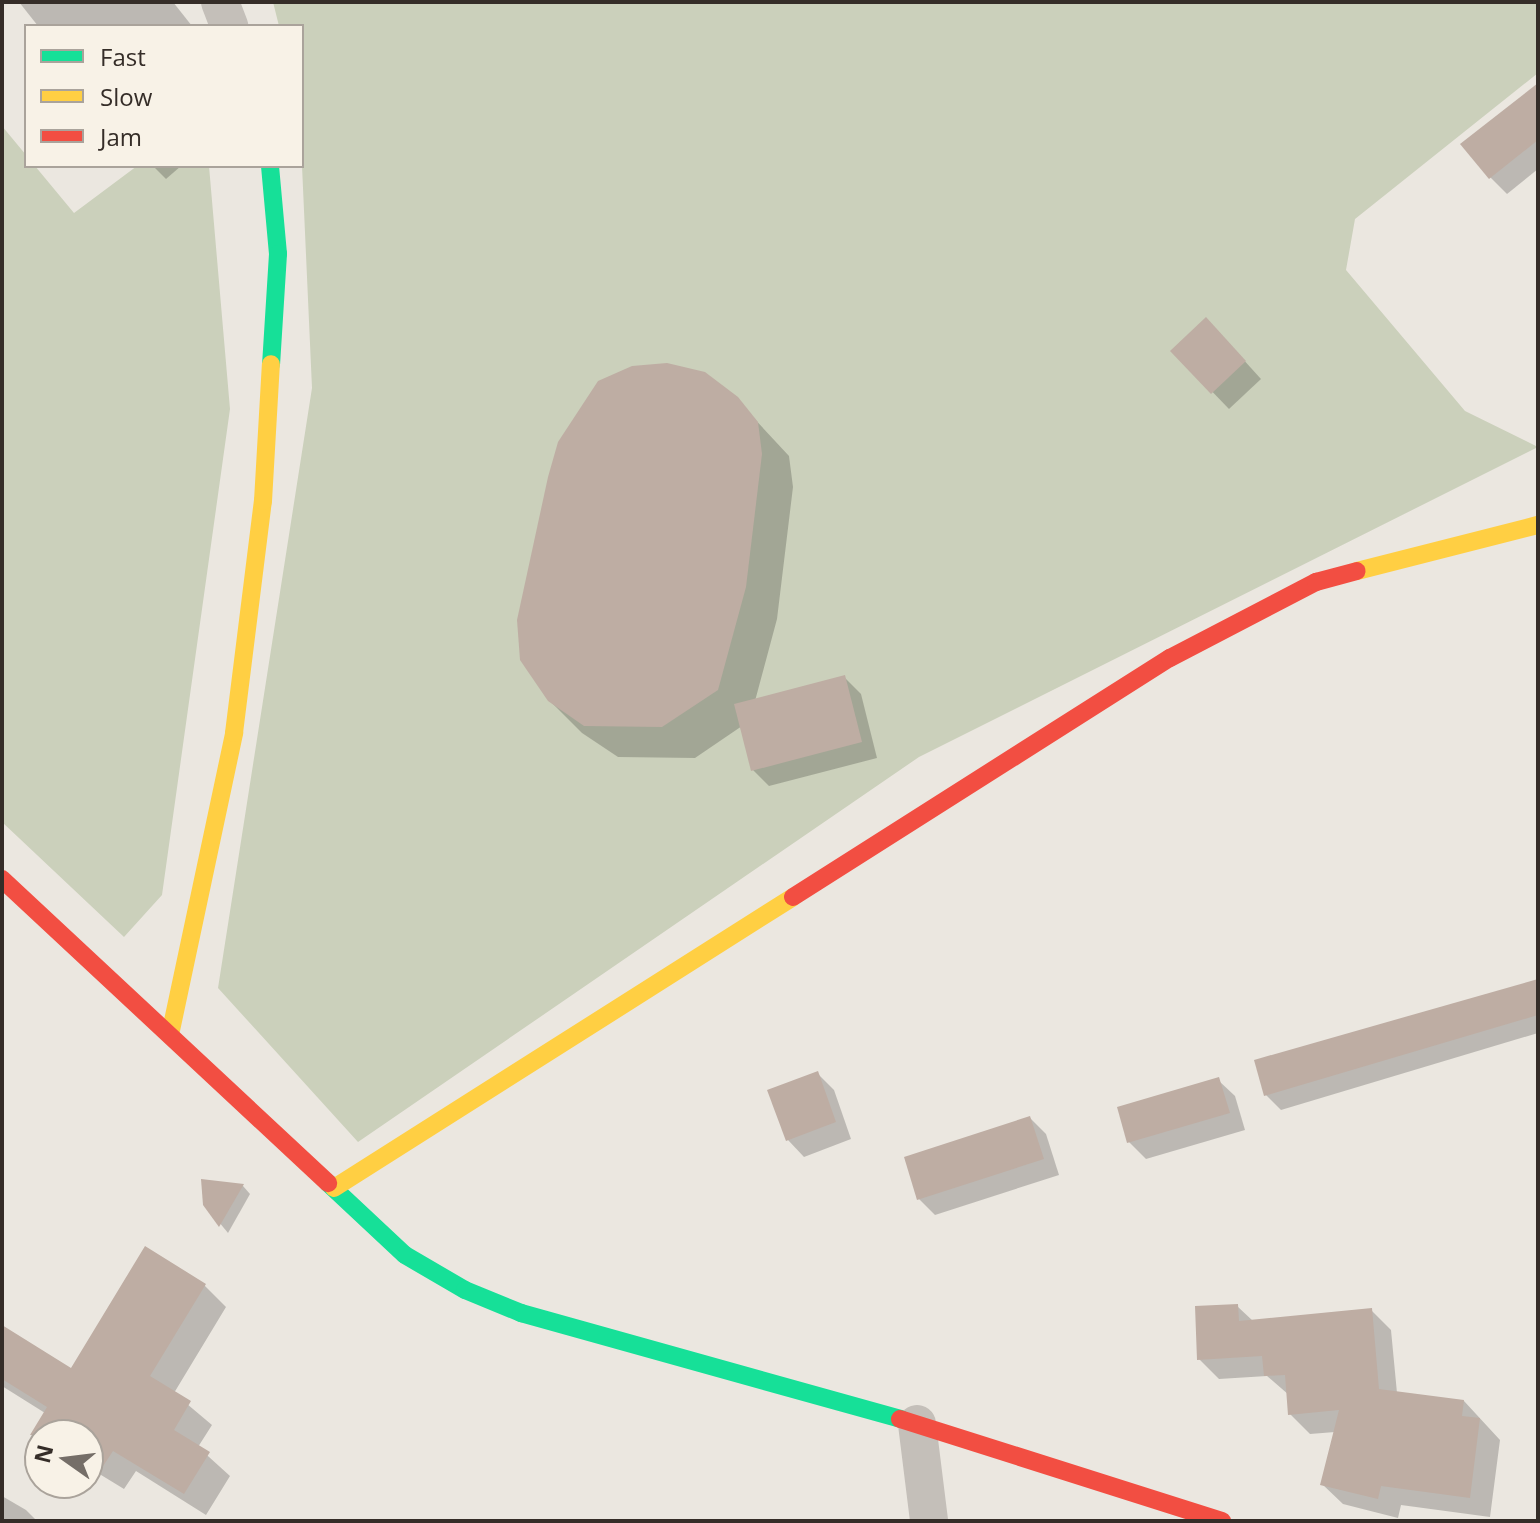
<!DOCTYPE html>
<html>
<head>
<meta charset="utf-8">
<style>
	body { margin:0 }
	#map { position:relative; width:1540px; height:1523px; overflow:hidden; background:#ebe7e0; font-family:"Open Sans",sans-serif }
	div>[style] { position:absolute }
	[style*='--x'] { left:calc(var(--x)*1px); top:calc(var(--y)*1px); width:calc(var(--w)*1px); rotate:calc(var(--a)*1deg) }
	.green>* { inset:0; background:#cbd0bb }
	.shadow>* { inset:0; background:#0003 }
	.building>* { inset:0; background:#beada3 }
	.street>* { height:38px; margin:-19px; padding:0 19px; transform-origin:19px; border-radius:19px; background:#c4bfb9 }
	.fast>* { height:18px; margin:-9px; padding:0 9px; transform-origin:9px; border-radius:9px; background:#16e098 }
	.slow>* { height:18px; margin:-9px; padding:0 9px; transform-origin:9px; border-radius:9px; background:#ffcf43 }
	.jam>* { height:18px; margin:-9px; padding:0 9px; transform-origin:9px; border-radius:9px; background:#f24e42 }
	span { translate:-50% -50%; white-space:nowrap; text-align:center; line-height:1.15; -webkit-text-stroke:6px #f8f2e7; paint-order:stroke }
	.frame { position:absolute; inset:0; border:4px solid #352d28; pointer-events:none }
	.legend { position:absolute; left:24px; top:24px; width:280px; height:144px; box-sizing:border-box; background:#f8f2e7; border:2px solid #aaa39b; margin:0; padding:10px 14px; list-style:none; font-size:24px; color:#352d28 }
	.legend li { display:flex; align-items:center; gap:16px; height:40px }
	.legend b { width:40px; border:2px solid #aaa39b }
	.north { position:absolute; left:24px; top:1419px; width:80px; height:80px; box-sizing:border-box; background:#f8f2e7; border:2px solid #aaa39b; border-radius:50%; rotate:284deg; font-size:22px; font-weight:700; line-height:32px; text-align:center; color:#352d28 }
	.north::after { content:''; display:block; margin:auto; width:28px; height:36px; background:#756e68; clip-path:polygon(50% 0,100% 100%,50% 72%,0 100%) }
</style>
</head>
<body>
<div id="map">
	<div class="green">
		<i style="clip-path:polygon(273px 2px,1538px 2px,1538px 73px,1355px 219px,1346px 270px,1465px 411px,1538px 447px,919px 757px,358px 1142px,218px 988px,312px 388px,302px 166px,302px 26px,279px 26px)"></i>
		<i style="clip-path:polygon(2px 126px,26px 155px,26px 166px,35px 166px,74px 213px,137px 166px,209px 166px,230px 409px,162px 895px,124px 937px,2px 822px)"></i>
	</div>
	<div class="shadow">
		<i style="clip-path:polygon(19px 2px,173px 2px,192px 26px,38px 26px)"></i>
		<i style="clip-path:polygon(1538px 109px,1538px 169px,1507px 194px,1490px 177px)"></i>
		<i style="clip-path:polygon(153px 166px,181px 166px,166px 179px)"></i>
		<i style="clip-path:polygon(1222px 336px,1261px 379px,1229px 409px,1173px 351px)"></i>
		<i style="clip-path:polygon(736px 399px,789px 456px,793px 487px,777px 619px,755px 701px,845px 678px,861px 694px,877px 758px,769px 786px,753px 770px,742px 726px,695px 758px,618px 757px,582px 733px,549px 700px)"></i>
		<i style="clip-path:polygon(1538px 982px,1538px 1033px,1281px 1110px,1266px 1095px)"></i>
		<i style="clip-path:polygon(818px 1074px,834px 1090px,851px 1139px,804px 1157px,788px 1140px)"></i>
		<i style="clip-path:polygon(1218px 1080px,1235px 1096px,1245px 1130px,1146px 1159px,1129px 1142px,1120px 1108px)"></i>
		<i style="clip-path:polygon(1030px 1118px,1046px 1134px,1059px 1175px,935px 1215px,919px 1199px)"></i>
		<i style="clip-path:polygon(204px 1182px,243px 1186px,250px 1194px,228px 1233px,205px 1205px)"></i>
		<i style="clip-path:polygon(204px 1285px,226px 1307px,174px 1393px,212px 1425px,198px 1447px,230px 1476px,206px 1515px,136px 1471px,124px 1489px,88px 1467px,88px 1435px,45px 1435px,45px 1413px,2px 1386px,2px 1328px,71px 1371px)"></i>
		<i style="clip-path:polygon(1237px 1306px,1253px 1321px,1371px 1310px,1391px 1330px,1397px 1393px,1464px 1401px,1500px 1440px,1490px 1517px,1401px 1505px,1398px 1518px,1343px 1504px,1322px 1484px,1335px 1432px,1310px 1434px,1290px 1414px,1289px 1395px,1267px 1376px,1219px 1379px,1199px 1359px)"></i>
		<i style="clip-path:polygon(2px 1496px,26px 1510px,37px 1521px,2px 1521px)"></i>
	</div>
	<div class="building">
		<i style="clip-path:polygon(1538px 83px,1538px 140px,1489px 179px,1460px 144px)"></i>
		<i style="clip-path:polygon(1206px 317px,1246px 361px,1211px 394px,1170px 351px)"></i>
		<i style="clip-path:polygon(667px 363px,705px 372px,738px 397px,758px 422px,762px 454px,746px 587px,718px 690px,662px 727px,584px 726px,548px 701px,520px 660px,517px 620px,548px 477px,558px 442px,598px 381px,632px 366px)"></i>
		<i style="clip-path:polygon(845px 675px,862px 742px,751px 771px,734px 704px)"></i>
		<i style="clip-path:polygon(1538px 979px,1538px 1015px,1264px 1096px,1254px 1060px)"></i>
		<i style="clip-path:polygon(818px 1071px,836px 1122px,786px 1141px,767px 1090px)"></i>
		<i style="clip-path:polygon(1219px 1077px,1230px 1113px,1127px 1143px,1117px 1107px)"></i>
		<i style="clip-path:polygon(1030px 1116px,1044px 1159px,917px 1200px,904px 1157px)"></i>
		<i style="clip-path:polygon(201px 1179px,244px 1184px,219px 1227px,203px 1205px)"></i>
		<i style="clip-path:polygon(145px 1246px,206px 1284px,150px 1376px,191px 1401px,174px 1430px,210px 1452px,184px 1494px,113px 1451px,88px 1489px,88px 1435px,30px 1435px,47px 1407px,2px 1379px,2px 1325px,71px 1368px)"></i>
		<i style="clip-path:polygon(1238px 1304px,1239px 1321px,1372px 1308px,1379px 1389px,1464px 1400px,1462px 1416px,1480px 1418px,1470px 1498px,1381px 1486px,1378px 1499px,1320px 1485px,1339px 1410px,1288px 1415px,1285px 1375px,1264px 1376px,1262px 1356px,1197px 1360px,1195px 1306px)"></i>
	</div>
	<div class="street">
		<i style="--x:220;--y:2;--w:26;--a:69"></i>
		<i style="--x:917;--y:1424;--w:98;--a:82.9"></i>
	</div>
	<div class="fast">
		<i style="--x:270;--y:166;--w:88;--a:84.8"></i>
		<i style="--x:278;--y:254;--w:110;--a:93.6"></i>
		<i style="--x:328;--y:1183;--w:105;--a:43.1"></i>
		<i style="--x:405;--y:1255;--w:69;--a:30.3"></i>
		<i style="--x:465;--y:1290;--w:61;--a:22.3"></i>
		<i style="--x:521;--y:1313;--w:394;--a:15.6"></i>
	</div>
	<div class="slow">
		<i style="--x:1357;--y:571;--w:187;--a:-14.3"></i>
		<i style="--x:170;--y:1035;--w:309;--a:-78"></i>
		<i style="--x:234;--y:733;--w:234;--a:-82.9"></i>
		<i style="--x:263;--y:501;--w:137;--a:-86.7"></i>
		<i style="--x:334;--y:1188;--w:543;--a:-32.37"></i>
	</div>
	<div class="jam">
		<i style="--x:2;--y:879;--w:446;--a:43"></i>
		<i style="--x:793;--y:897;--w:446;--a:-32.4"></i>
		<i style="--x:1170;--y:658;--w:165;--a:-27.5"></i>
		<i style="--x:1316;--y:582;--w:42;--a:-15"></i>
		<i style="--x:900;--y:1419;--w:338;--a:17.6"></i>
	</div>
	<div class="frame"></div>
	<ul class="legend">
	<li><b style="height:10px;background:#16e098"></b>Fast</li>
	<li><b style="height:10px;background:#ffcf43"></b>Slow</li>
	<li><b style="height:10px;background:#f24e42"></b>Jam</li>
	</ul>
	<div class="north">N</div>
</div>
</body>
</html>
